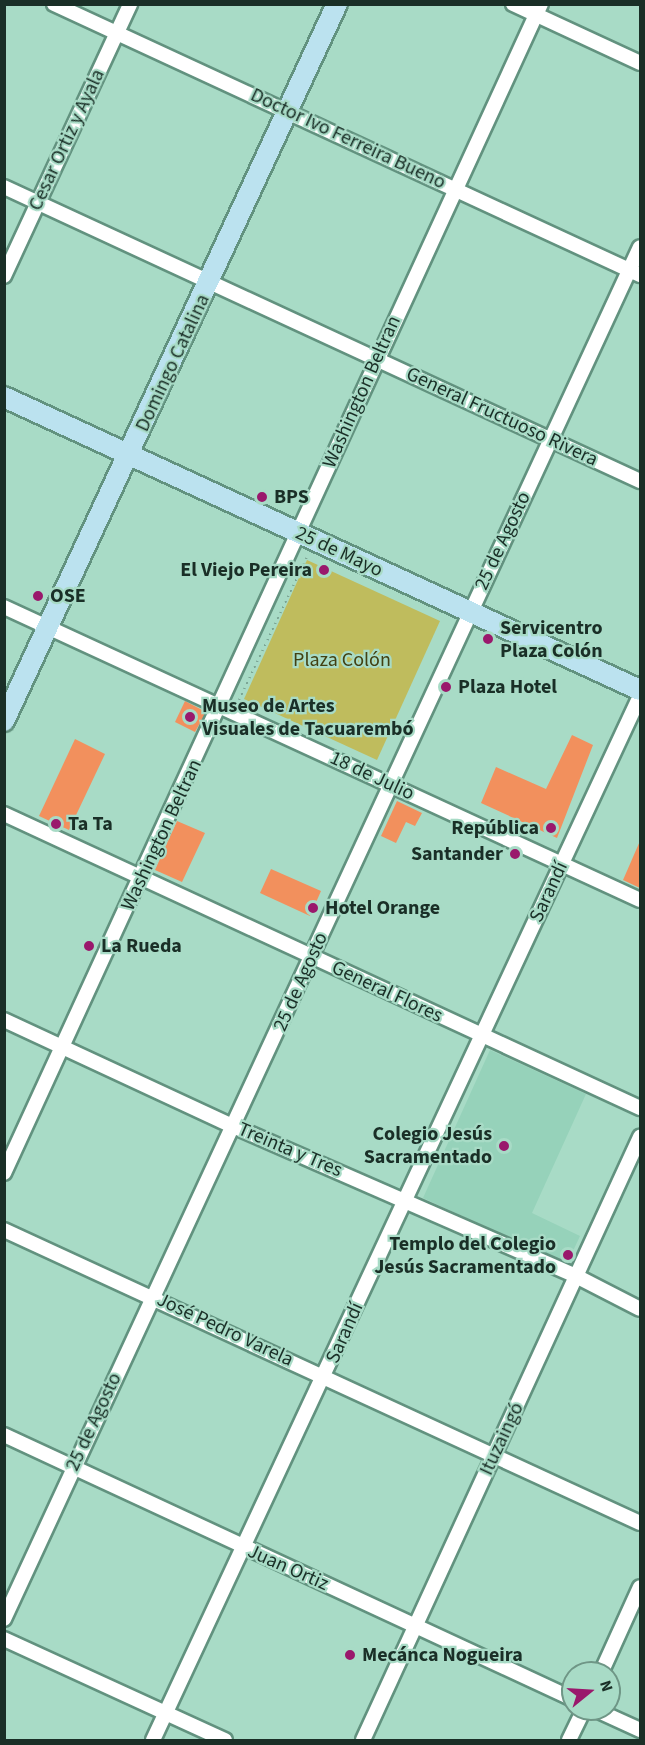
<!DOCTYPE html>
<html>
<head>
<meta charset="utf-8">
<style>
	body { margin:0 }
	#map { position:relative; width:645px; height:1745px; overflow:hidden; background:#a8dbc6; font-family:"Source Sans 3",sans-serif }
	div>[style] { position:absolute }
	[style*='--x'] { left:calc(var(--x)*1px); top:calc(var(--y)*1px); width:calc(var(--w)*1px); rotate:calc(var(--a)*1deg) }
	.built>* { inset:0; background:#96d2ba }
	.green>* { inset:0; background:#bfbc5d }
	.building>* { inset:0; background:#f2905d }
	.path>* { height:2px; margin-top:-1px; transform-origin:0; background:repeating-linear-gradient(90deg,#7aa493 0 1.5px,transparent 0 6px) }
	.roads { filter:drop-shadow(2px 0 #62927f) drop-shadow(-2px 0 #62927f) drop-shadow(0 2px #62927f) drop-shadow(0 -2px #62927f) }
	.street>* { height:14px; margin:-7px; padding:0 7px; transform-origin:7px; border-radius:7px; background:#fff }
	.secondary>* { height:20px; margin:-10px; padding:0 10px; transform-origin:10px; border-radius:10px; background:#bbe2ef }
	.dots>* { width:16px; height:16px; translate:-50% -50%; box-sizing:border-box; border:3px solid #a8dbc6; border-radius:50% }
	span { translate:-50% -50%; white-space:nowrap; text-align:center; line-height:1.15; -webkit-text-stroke:4.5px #a8dbc6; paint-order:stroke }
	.street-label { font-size:20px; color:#1a2f27 }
	.poi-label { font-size:20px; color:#1a2f27; font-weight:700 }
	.left { translate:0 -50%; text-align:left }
	.right { translate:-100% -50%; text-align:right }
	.park-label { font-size:20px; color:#424011 }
	.frame { position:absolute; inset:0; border:6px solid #1a2f27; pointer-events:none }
	.north { position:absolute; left:561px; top:1661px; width:60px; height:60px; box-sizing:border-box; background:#a8dbc6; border:2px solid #6f9686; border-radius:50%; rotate:72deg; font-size:16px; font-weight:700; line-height:24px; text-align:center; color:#1a2f27 }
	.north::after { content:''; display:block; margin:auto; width:21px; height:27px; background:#9a186c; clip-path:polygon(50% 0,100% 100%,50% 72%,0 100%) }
</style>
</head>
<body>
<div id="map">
	<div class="built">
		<i style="clip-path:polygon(490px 1050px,586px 1094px,532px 1213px,580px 1236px,567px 1264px,423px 1198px)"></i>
	</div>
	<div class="green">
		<i style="clip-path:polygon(307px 560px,440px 621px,377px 760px,244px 699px)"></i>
	</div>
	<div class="building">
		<i style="clip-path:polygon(185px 701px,206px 712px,195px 732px,175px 722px)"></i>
		<i style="clip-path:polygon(572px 735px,593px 745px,557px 838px,481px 803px,496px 767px,546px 789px)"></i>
		<i style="clip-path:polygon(75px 739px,105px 754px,69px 830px,39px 816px)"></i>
		<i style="clip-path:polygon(397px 801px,422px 813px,415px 826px,406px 822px,396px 843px,381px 836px)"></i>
		<i style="clip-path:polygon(177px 821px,205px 833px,182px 882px,155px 870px)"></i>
		<i style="clip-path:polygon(640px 841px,640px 888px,623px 880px)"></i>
		<i style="clip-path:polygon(271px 869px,321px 891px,310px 916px,260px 893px)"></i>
	</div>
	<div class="path">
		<i style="--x:239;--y:700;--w:161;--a:-64.6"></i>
	</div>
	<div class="roads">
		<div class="street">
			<i style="--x:54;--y:4;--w:646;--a:24.82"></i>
			<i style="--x:513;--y:4;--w:140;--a:24.9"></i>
			<i style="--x:4;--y:187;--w:701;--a:24.81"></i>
			<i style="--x:4;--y:276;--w:300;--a:-65.1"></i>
			<i style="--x:4;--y:607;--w:700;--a:24.74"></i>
			<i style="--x:4;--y:814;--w:701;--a:24.81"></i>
			<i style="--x:4;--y:1020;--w:255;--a:24.9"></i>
			<i style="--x:235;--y:1127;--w:368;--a:23.6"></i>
			<i style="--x:572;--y:1274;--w:76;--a:27.2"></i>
			<i style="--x:4;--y:1173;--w:1286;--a:-65.33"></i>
			<i style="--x:4;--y:1230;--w:700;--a:24.74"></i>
			<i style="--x:4;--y:1435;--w:627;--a:24.89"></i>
			<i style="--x:4;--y:1619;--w:1512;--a:-65.13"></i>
			<i style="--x:4;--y:1639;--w:243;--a:24.6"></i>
			<i style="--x:601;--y:1673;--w:94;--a:-65.6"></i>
			<i style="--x:594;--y:1709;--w:51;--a:24.5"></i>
			<i style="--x:153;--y:1740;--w:1152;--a:-64.99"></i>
			<i style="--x:363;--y:1740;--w:664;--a:-65.33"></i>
			<i style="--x:569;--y:1740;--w:34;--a:-64"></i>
		</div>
		<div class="secondary">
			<i style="--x:4;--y:397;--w:700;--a:24.74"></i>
			<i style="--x:4;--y:721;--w:791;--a:-65.09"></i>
		</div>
	</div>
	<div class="dots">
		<i style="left:262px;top:497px;background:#9a186c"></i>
		<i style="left:324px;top:570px;background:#9a186c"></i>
		<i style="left:38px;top:596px;background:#9a186c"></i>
		<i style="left:488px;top:639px;background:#9a186c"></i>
		<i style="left:446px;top:687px;background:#9a186c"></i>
		<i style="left:190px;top:717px;background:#9a186c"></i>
		<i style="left:56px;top:824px;background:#9a186c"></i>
		<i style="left:551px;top:828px;background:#9a186c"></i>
		<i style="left:515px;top:854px;background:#9a186c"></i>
		<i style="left:313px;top:908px;background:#9a186c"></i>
		<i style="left:89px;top:946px;background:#9a186c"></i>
		<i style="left:504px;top:1146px;background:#9a186c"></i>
		<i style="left:568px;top:1255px;background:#9a186c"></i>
		<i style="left:350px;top:1655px;background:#9a186c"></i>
	</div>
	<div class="street-label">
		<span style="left:348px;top:139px;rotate:25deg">Doctor Ivo Ferreira Bueno</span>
		<span style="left:67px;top:140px;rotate:-65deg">Cesar Ortiz y Ayala</span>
		<span style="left:173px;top:363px;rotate:-65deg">Domingo Catalina</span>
		<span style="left:362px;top:392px;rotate:-66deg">Washington Beltran</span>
		<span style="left:502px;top:417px;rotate:25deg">General Fructuoso Rivera</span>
		<span style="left:503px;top:541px;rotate:-65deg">25 de Agosto</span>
		<span style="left:339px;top:552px;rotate:25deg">25 de Mayo</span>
		<span style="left:372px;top:776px;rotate:25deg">18 de Julio</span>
		<span style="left:162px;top:835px;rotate:-65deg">Washington Beltran</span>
		<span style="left:549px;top:892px;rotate:-65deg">Sarandí</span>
		<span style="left:301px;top:982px;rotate:-66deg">25 de Agosto</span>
		<span style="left:387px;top:992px;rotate:25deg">General Flores</span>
		<span style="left:290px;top:1150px;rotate:23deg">Treinta y Tres</span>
		<span style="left:225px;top:1330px;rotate:25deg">José Pedro Varela</span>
		<span style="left:345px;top:1333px;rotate:-66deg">Sarandí</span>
		<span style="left:94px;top:1422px;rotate:-65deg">25 de Agosto</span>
		<span style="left:502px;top:1439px;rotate:-65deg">Ituzaingó</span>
		<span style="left:288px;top:1568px;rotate:24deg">Juan Ortiz</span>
	</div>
	<div class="poi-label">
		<span class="left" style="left:274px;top:497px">BPS</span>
		<span class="right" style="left:312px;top:570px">El Viejo Pereira</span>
		<span class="left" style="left:50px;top:596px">OSE</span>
		<span class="left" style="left:500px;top:640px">Servicentro<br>Plaza Colón</span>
		<span class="left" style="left:458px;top:687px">Plaza Hotel</span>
		<span class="left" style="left:202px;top:718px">Museo de Artes<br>Visuales de Tacuarembó</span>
		<span class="left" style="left:68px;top:824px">Ta Ta</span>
		<span class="right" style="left:539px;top:828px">República</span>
		<span class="right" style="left:503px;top:854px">Santander</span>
		<span class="left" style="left:325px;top:908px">Hotel Orange</span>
		<span class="left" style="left:101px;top:946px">La Rueda</span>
		<span class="right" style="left:492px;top:1146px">Colegio Jesús<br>Sacramentado</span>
		<span class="right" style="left:556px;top:1256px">Templo del Colegio<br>Jesús Sacramentado</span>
		<span class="left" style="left:362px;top:1655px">Mecánca Nogueira</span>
	</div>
	<div class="park-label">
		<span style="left:342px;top:660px">Plaza Colón</span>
	</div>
	<div class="frame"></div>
	<div class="north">N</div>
</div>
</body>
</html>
